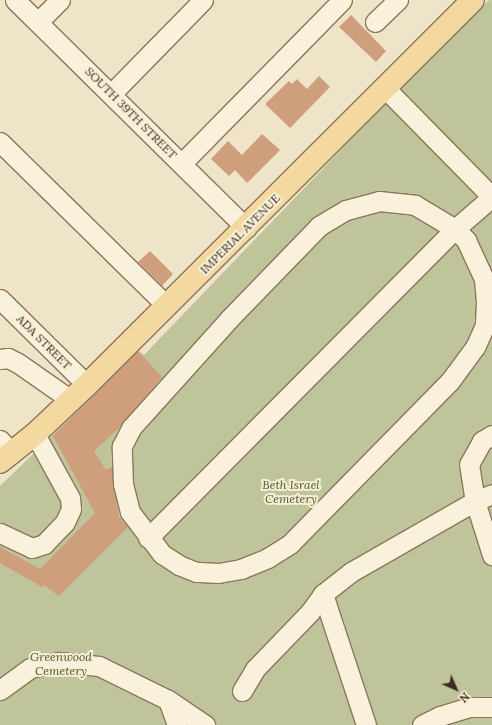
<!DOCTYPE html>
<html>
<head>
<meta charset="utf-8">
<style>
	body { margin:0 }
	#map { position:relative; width:492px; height:725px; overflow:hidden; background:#f0e4c8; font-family:Lora,serif }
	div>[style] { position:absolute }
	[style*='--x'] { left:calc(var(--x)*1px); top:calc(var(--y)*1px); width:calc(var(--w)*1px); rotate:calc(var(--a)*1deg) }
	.cemetery>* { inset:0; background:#bfc49a }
	.building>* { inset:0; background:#cf9f7d }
	.roads { filter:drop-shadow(1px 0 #8d765c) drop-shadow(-1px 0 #8d765c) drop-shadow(0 1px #8d765c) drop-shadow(0 -1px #8d765c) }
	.minor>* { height:19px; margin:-9.5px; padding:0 9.5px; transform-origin:9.5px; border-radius:9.5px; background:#faf1dc }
	.major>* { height:22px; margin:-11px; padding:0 11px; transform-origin:11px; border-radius:11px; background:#f3d9a0 }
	span { translate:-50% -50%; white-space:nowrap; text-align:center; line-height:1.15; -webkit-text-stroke:4px #f7eed8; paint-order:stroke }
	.street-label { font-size:12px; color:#3d2e20 }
	.park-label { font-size:12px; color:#4d5a26; font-style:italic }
	.north { position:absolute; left:436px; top:669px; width:40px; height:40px; -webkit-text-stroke:3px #f7eed8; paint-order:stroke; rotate:135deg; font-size:11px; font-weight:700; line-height:16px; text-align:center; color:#3d2e20 }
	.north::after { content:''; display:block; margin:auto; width:14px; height:18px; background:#3d2e20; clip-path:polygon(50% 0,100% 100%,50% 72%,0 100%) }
</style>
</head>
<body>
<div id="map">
	<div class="cemetery">
		<i style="clip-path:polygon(489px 0,492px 0,492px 725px,0 725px,0 486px,139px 351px,144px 355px,383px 106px)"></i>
	</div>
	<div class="building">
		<i style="clip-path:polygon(351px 15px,386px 51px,376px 62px,339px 27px)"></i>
		<i style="clip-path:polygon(319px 76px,330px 87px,290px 128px,265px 104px,289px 81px,292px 84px,297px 79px,307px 89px)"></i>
		<i style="clip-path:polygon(262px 134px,280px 150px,247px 183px,235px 170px,229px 176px,211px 159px,228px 141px,242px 155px)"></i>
		<i style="clip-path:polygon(150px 251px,173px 274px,162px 286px,138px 262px)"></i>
		<i style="clip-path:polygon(138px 351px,162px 377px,118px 429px,94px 451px,106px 470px,112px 467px,119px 517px,128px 527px,59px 596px,44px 585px,42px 587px,0 563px,0 547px,40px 569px,95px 513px,53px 436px)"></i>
	</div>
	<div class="roads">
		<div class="minor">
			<i style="--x:15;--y:0;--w:325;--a:44.6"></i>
			<i style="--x:38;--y:22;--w:31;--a:-45"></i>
			<i style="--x:375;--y:22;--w:32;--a:-44"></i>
			<i style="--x:385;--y:88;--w:153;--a:45.5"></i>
			<i style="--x:112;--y:93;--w:130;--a:-45.6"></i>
			<i style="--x:0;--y:142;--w:234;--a:44.5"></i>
			<i style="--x:182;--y:163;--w:228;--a:-45.5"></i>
			<i style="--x:379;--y:201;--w:36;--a:6"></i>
			<i style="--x:415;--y:205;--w:47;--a:31"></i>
			<i style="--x:455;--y:229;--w:16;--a:45"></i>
			<i style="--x:466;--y:240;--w:43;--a:65.2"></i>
			<i style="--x:484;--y:279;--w:24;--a:85"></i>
			<i style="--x:486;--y:303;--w:22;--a:93"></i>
			<i style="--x:485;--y:325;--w:24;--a:114"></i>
			<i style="--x:475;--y:347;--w:42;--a:126.3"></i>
			<i style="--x:450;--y:381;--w:228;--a:134.5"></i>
			<i style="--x:290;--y:544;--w:26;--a:148"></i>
			<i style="--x:268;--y:558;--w:29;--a:158"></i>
			<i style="--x:241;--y:569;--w:23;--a:170"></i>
			<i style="--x:218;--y:573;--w:22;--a:-177"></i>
			<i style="--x:196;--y:572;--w:18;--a:-158"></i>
			<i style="--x:179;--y:565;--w:20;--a:-147"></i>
			<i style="--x:162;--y:554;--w:53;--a:-127.3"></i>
			<i style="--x:130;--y:512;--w:29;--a:-104"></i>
			<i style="--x:123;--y:484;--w:38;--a:-92"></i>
			<i style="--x:122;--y:446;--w:20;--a:-63"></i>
			<i style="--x:131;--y:428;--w:147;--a:-48"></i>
			<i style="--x:229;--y:319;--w:129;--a:-45.9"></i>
			<i style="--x:319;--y:226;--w:31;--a:-31"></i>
			<i style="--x:346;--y:210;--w:34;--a:-15"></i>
			<i style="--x:0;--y:299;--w:122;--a:44.7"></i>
			<i style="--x:0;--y:359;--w:8;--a:-7"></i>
			<i style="--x:8;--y:358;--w:11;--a:27"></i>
			<i style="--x:18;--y:363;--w:65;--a:34.9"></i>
			<i style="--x:492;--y:435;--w:12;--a:149"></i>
			<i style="--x:482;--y:441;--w:26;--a:119"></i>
			<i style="--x:469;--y:464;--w:37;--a:81"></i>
			<i style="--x:475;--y:501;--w:57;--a:72.5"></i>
			<i style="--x:0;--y:440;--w:18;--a:49"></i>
			<i style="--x:0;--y:533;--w:35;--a:25"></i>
			<i style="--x:32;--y:548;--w:13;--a:-18"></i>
			<i style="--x:44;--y:544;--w:30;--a:-46"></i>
			<i style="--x:65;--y:522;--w:14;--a:-65"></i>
			<i style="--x:71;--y:509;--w:11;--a:-95"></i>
			<i style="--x:70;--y:498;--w:73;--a:-118.7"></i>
			<i style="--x:148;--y:538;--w:436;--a:-45.2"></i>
			<i style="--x:455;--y:229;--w:49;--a:-40.9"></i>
			<i style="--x:323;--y:594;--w:138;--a:71.8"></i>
			<i style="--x:0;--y:690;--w:37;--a:-36"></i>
			<i style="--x:30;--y:668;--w:30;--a:-12"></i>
			<i style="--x:59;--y:662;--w:40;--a:5.7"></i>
			<i style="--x:99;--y:666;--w:77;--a:26.2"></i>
			<i style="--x:168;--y:700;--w:45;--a:34"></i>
			<i style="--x:242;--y:691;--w:26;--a:-59"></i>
			<i style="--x:255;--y:669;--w:79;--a:-46"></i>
			<i style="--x:310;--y:612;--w:22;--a:-54"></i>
			<i style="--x:323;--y:594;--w:36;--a:-38"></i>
			<i style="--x:351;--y:572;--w:143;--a:-29.8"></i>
			<i style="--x:475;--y:501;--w:18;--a:-22"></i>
			<i style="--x:168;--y:700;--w:27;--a:70"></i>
			<i style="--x:422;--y:725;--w:20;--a:-27"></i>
			<i style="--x:440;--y:716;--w:31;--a:-17"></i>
			<i style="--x:470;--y:707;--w:22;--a:0"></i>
		</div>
		<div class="major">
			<i style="--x:0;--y:462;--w:45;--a:-38.7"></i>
			<i style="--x:35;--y:434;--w:71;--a:-43.3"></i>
			<i style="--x:87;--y:385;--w:545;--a:-44.93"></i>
		</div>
	</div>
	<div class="street-label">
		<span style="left:131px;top:113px;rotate:45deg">SOUTH 39TH STREET</span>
		<span style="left:240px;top:234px;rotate:-45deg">IMPERIAL AVENUE</span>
		<span style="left:44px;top:342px;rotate:45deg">ADA STREET</span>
	</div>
	<div class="park-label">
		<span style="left:291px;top:492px">Beth Israel<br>Cemetery</span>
		<span style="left:61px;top:664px">Greenwood<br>Cemetery</span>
	</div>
	<div class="north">N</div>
</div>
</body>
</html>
